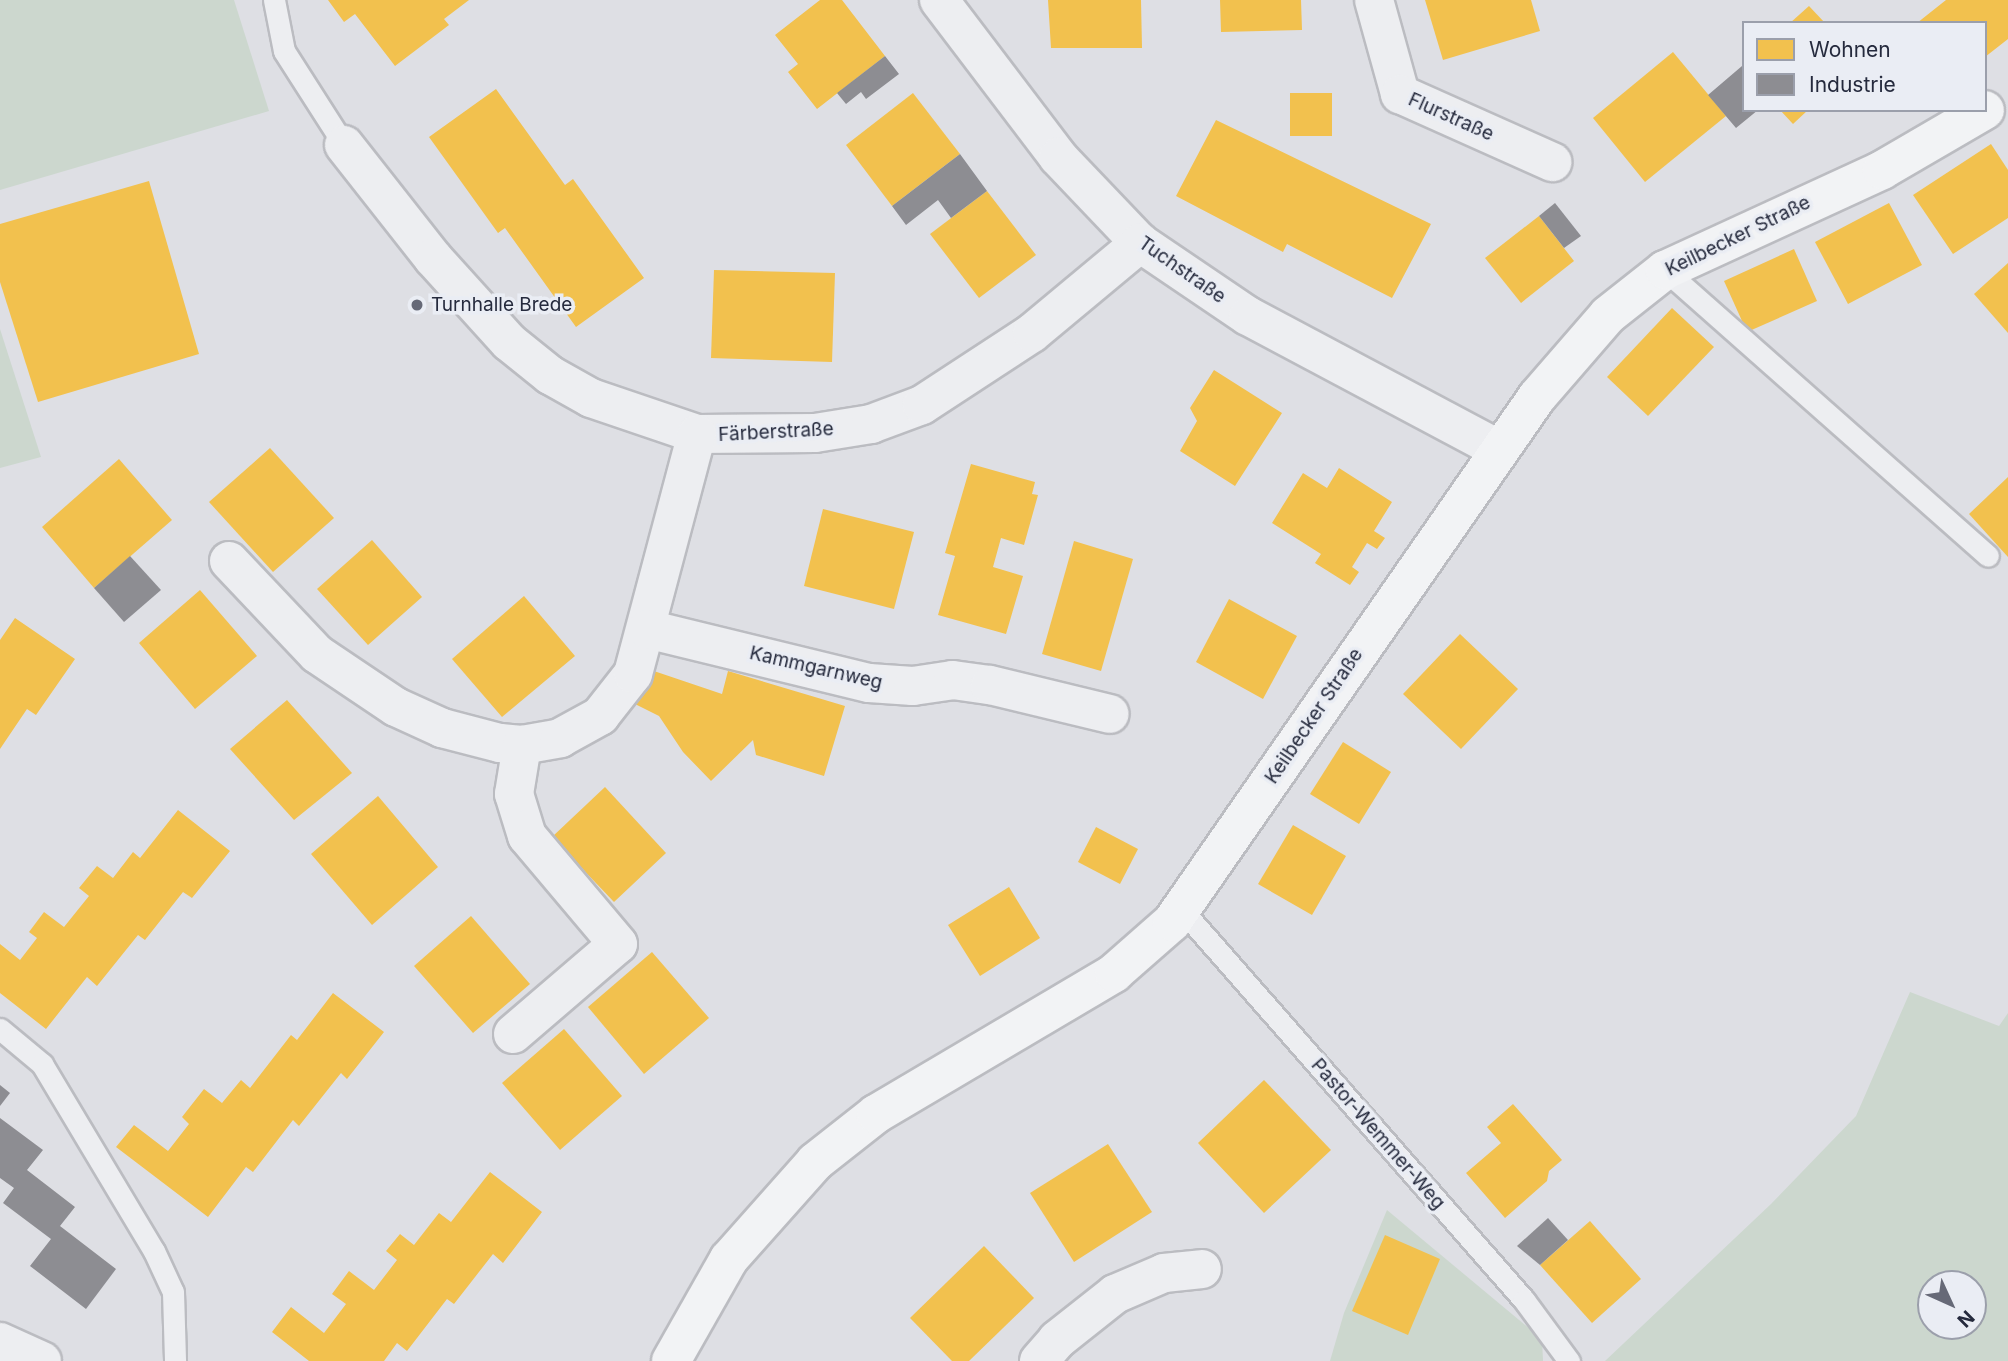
<!DOCTYPE html>
<html>
<head>
<meta charset="utf-8">
<style>
	body { margin:0 }
	#map { position:relative; width:2008px; height:1361px; overflow:hidden; background:#dedfe4; font-family:Inter,sans-serif }
	div>[style] { position:absolute }
	[style*='--x'] { left:calc(var(--x)*1px); top:calc(var(--y)*1px); width:calc(var(--w)*1px); rotate:calc(var(--a)*1deg) }
	.green>* { inset:0; background:#ccd7ce }
	.homes>* { inset:0; background:#f2c14e }
	.industry>* { inset:0; background:#8d8d92 }
	.roads { filter:drop-shadow(2px 0 #bbbcc1) drop-shadow(-2px 0 #bbbcc1) drop-shadow(0 2px #bbbcc1) drop-shadow(0 -2px #bbbcc1) }
	.service>* { height:21px; margin:-10.5px; padding:0 10.5px; transform-origin:10.5px; border-radius:10.5px; background:#edeef1 }
	.minor>* { height:38px; margin:-19px; padding:0 19px; transform-origin:19px; border-radius:19px; background:#edeef1 }
	.secondary>* { height:38px; margin:-19px; padding:0 19px; transform-origin:19px; border-radius:19px; background:#f2f3f5 }
	.dots>* { width:19px; height:19px; translate:-50% -50%; box-sizing:border-box; border:4px solid #eaedf4; border-radius:50% }
	span { translate:-50% -50%; white-space:nowrap; text-align:center; line-height:1.15; -webkit-text-stroke:7px #eaedf4; paint-order:stroke }
	.street-label { font-size:19px; color:#252a3d }
	.poi-label { font-size:19px; color:#252a3d }
	.left { translate:0 -50%; text-align:left }
	.legend { position:absolute; left:1742px; top:21px; width:245px; height:91px; box-sizing:border-box; background:#eaedf4; border:2px solid #9b9fab; margin:0; padding:9px 12px; list-style:none; font-size:21px; color:#252a3d }
	.legend li { display:flex; align-items:center; gap:14px; height:35px }
	.legend b { width:35px; border:2px solid #9b9fab }
	.north { position:absolute; left:1917px; top:1270px; width:70px; height:70px; box-sizing:border-box; background:#eaedf4; border:2px solid #9b9fab; border-radius:50%; rotate:135deg; font-size:19px; font-weight:700; line-height:28px; text-align:center; color:#252a3d }
	.north::after { content:''; display:block; margin:auto; width:24px; height:32px; background:#666977; clip-path:polygon(50% 0,100% 100%,50% 72%,0 100%) }
</style>
</head>
<body>
<div id="map">
	<div class="green">
		<i style="clip-path:polygon(0 0,234px 0,269px 111px,0 190px)"></i>
		<i style="clip-path:polygon(0 329px,41px 457px,0 468px)"></i>
		<i style="clip-path:polygon(evenodd,1910px 992px,1999px 1026px,2008px 1013px,2008px 1361px,1605px 1361px,1771px 1204px,1856px 1116px,1910px 992px,1973px 1284px,1973px 1326px,1931px 1326px,1931px 1284px,1973px 1284px)"></i>
		<i style="clip-path:polygon(1387px 1210px,1542px 1339px,1543px 1361px,1330px 1361px,1344px 1313px)"></i>
	</div>
	<div class="homes">
		<i style="clip-path:polygon(328px 0,469px 0,444px 19px,449px 25px,395px 66px,355px 14px,344px 22px)"></i>
		<i style="clip-path:polygon(820px 0,842px 0,885px 56px,817px 109px,788px 72px,798px 64px,775px 35px)"></i>
		<i style="clip-path:polygon(1048px 0,1141px 0,1142px 48px,1051px 48px)"></i>
		<i style="clip-path:polygon(1220px 0,1301px 0,1302px 30px,1221px 32px)"></i>
		<i style="clip-path:polygon(1425px 0,1531px 0,1540px 31px,1443px 60px)"></i>
		<i style="clip-path:polygon(1946px 0,2008px 0,2008px 39px,1985px 57px,1985px 23px,1917px 23px)"></i>
		<i style="clip-path:polygon(1809px 6px,1825px 23px,1790px 23px)"></i>
		<i style="clip-path:polygon(1673px 52px,1726px 116px,1645px 182px,1593px 118px)"></i>
		<i style="clip-path:polygon(496px 89px,565px 185px,573px 179px,644px 278px,576px 327px,505px 228px,498px 233px,429px 137px)"></i>
		<i style="clip-path:polygon(913px 93px,960px 154px,892px 206px,846px 145px)"></i>
		<i style="clip-path:polygon(1290px 93px,1332px 93px,1332px 136px,1290px 136px)"></i>
		<i style="clip-path:polygon(1780px 110px,1808px 110px,1793px 124px)"></i>
		<i style="clip-path:polygon(1216px 120px,1431px 224px,1392px 298px,1287px 244px,1283px 252px,1176px 196px)"></i>
		<i style="clip-path:polygon(1991px 144px,2008px 170px,2008px 218px,1953px 254px,1913px 195px)"></i>
		<i style="clip-path:polygon(149px 181px,199px 354px,38px 402px,0 282px,0 224px)"></i>
		<i style="clip-path:polygon(987px 191px,1036px 255px,979px 298px,930px 234px)"></i>
		<i style="clip-path:polygon(1889px 203px,1922px 265px,1848px 304px,1815px 242px)"></i>
		<i style="clip-path:polygon(1539px 216px,1574px 261px,1521px 303px,1485px 258px)"></i>
		<i style="clip-path:polygon(1794px 249px,1817px 301px,1747px 332px,1724px 281px)"></i>
		<i style="clip-path:polygon(2008px 263px,2008px 333px,1974px 294px)"></i>
		<i style="clip-path:polygon(714px 270px,835px 273px,832px 362px,711px 358px)"></i>
		<i style="clip-path:polygon(1672px 308px,1714px 347px,1648px 416px,1607px 377px)"></i>
		<i style="clip-path:polygon(1214px 370px,1282px 413px,1235px 486px,1180px 451px,1197px 421px,1190px 408px)"></i>
		<i style="clip-path:polygon(270px 448px,334px 518px,273px 572px,209px 502px)"></i>
		<i style="clip-path:polygon(119px 459px,172px 520px,94px 588px,42px 527px)"></i>
		<i style="clip-path:polygon(971px 464px,1035px 482px,1032px 494px,1038px 495px,1024px 545px,1001px 538px,993px 567px,1023px 576px,1006px 634px,938px 615px,955px 556px,945px 553px)"></i>
		<i style="clip-path:polygon(1339px 468px,1392px 502px,1374px 531px,1385px 538px,1377px 549px,1367px 543px,1352px 567px,1359px 572px,1350px 585px,1315px 563px,1321px 554px,1272px 523px,1303px 473px,1327px 488px)"></i>
		<i style="clip-path:polygon(2008px 477px,2008px 557px,1969px 514px)"></i>
		<i style="clip-path:polygon(823px 509px,914px 532px,894px 609px,804px 586px)"></i>
		<i style="clip-path:polygon(372px 540px,422px 597px,368px 645px,317px 589px)"></i>
		<i style="clip-path:polygon(1074px 541px,1133px 559px,1101px 671px,1042px 654px)"></i>
		<i style="clip-path:polygon(200px 590px,257px 656px,195px 709px,139px 643px)"></i>
		<i style="clip-path:polygon(524px 596px,575px 656px,502px 717px,452px 659px)"></i>
		<i style="clip-path:polygon(1229px 599px,1297px 636px,1263px 699px,1196px 662px)"></i>
		<i style="clip-path:polygon(15px 618px,75px 659px,36px 715px,27px 709px,0 749px,0 640px)"></i>
		<i style="clip-path:polygon(1460px 634px,1518px 689px,1461px 749px,1403px 694px)"></i>
		<i style="clip-path:polygon(645px 668px,722px 694px,728px 671px,845px 706px,824px 776px,756px 755px,753px 740px,711px 781px,683px 752px,659px 716px,631px 702px)"></i>
		<i style="clip-path:polygon(287px 700px,352px 773px,294px 820px,230px 749px)"></i>
		<i style="clip-path:polygon(1343px 742px,1391px 772px,1359px 824px,1310px 794px)"></i>
		<i style="clip-path:polygon(605px 787px,666px 853px,614px 902px,552px 837px)"></i>
		<i style="clip-path:polygon(378px 796px,438px 867px,372px 925px,311px 854px)"></i>
		<i style="clip-path:polygon(178px 810px,230px 851px,192px 898px,183px 892px,145px 940px,138px 935px,97px 986px,87px 977px,46px 1029px,0 993px,0 944px,20px 960px,37px 938px,29px 932px,44px 912px,64px 927px,89px 896px,79px 888px,97px 866px,113px 878px,133px 852px,140px 858px)"></i>
		<i style="clip-path:polygon(1293px 825px,1346px 856px,1312px 915px,1258px 884px)"></i>
		<i style="clip-path:polygon(1096px 827px,1138px 849px,1120px 884px,1078px 862px)"></i>
		<i style="clip-path:polygon(1009px 887px,1040px 938px,980px 976px,948px 925px)"></i>
		<i style="clip-path:polygon(471px 916px,530px 984px,473px 1033px,414px 966px)"></i>
		<i style="clip-path:polygon(652px 952px,709px 1018px,644px 1074px,588px 1007px)"></i>
		<i style="clip-path:polygon(333px 993px,384px 1032px,347px 1079px,341px 1073px,299px 1126px,293px 1120px,253px 1172px,246px 1167px,208px 1217px,116px 1147px,134px 1125px,168px 1151px,189px 1124px,182px 1117px,204px 1089px,222px 1103px,241px 1080px,250px 1088px,291px 1035px,297px 1040px)"></i>
		<i style="clip-path:polygon(564px 1029px,622px 1096px,560px 1150px,502px 1083px)"></i>
		<i style="clip-path:polygon(1264px 1080px,1331px 1150px,1264px 1213px,1198px 1143px)"></i>
		<i style="clip-path:polygon(1513px 1104px,1562px 1160px,1549px 1171px,1547px 1181px,1505px 1218px,1466px 1173px,1501px 1143px,1487px 1127px)"></i>
		<i style="clip-path:polygon(1108px 1144px,1152px 1212px,1074px 1262px,1030px 1193px)"></i>
		<i style="clip-path:polygon(490px 1172px,542px 1212px,503px 1263px,493px 1254px,454px 1304px,447px 1299px,407px 1351px,397px 1343px,384px 1361px,309px 1361px,272px 1332px,291px 1307px,324px 1333px,346px 1304px,332px 1294px,349px 1271px,374px 1290px,397px 1260px,386px 1251px,400px 1234px,414px 1245px,439px 1213px,451px 1222px)"></i>
		<i style="clip-path:polygon(1590px 1221px,1641px 1279px,1592px 1323px,1540px 1265px)"></i>
		<i style="clip-path:polygon(1385px 1235px,1440px 1259px,1408px 1335px,1352px 1311px)"></i>
		<i style="clip-path:polygon(984px 1246px,1034px 1298px,969px 1361px,952px 1361px,910px 1318px)"></i>
	</div>
	<div class="industry">
		<i style="clip-path:polygon(885px 56px,899px 74px,866px 99px,861px 92px,846px 104px,837px 93px)"></i>
		<i style="clip-path:polygon(1742px 66px,1744px 110px,1758px 110px,1736px 128px,1708px 95px)"></i>
		<i style="clip-path:polygon(960px 154px,987px 191px,951px 218px,938px 200px,906px 225px,892px 206px)"></i>
		<i style="clip-path:polygon(1555px 203px,1581px 236px,1564px 248px,1539px 216px)"></i>
		<i style="clip-path:polygon(130px 556px,161px 590px,124px 622px,94px 588px)"></i>
		<i style="clip-path:polygon(0 1085px,10px 1093px,0 1106px)"></i>
		<i style="clip-path:polygon(0 1118px,43px 1150px,27px 1170px,75px 1207px,60px 1226px,116px 1269px,86px 1309px,30px 1266px,51px 1239px,3px 1203px,14px 1188px,0 1178px)"></i>
		<i style="clip-path:polygon(1548px 1218px,1568px 1240px,1540px 1265px,1517px 1246px)"></i>
	</div>
	<div class="roads">
		<div class="service">
			<i style="--x:274;--y:0;--w:52;--a:78.9"></i>
			<i style="--x:284;--y:51;--w:112;--a:57.4"></i>
			<i style="--x:1665;--y:270;--w:431;--a:41.5"></i>
			<i style="--x:1182;--y:910;--w:519;--a:48.75"></i>
			<i style="--x:1524;--y:1300;--w:76;--a:53.6"></i>
			<i style="--x:0;--y:1029;--w:55;--a:39.8"></i>
			<i style="--x:42;--y:1064;--w:218;--a:59.1"></i>
			<i style="--x:154;--y:1251;--w:45;--a:65.1"></i>
			<i style="--x:173;--y:1292;--w:69;--a:88.3"></i>
		</div>
		<div class="minor">
			<i style="--x:939;--y:0;--w:197;--a:52.8"></i>
			<i style="--x:1058;--y:157;--w:119;--a:46.4"></i>
			<i style="--x:1140;--y:243;--w:130;--a:34.1"></i>
			<i style="--x:1248;--y:316;--w:285;--a:28"></i>
			<i style="--x:1374;--y:0;--w:98;--a:74.5"></i>
			<i style="--x:1400;--y:94;--w:167;--a:24.1"></i>
			<i style="--x:344;--y:145;--w:144;--a:51.8"></i>
			<i style="--x:433;--y:258;--w:113;--a:47.9"></i>
			<i style="--x:509;--y:342;--w:53;--a:38.8"></i>
			<i style="--x:550;--y:375;--w:47;--a:29.3"></i>
			<i style="--x:591;--y:398;--w:112;--a:18.8"></i>
			<i style="--x:697;--y:434;--w:118;--a:-0.5"></i>
			<i style="--x:815;--y:433;--w:57;--a:-9.1"></i>
			<i style="--x:871;--y:424;--w:54;--a:-20.4"></i>
			<i style="--x:922;--y:405;--w:131;--a:-33.2"></i>
			<i style="--x:1032;--y:333;--w:141;--a:-39.8"></i>
			<i style="--x:229;--y:561;--w:128;--a:46.6"></i>
			<i style="--x:317;--y:654;--w:95;--a:33.9"></i>
			<i style="--x:396;--y:707;--w:51;--a:24.5"></i>
			<i style="--x:442;--y:728;--w:60;--a:14.5"></i>
			<i style="--x:500;--y:743;--w:22;--a:5"></i>
			<i style="--x:522;--y:745;--w:39;--a:-10"></i>
			<i style="--x:560;--y:738;--w:46;--a:-28.8"></i>
			<i style="--x:600;--y:716;--w:53;--a:-51.8"></i>
			<i style="--x:633;--y:674;--w:248;--a:-75.1"></i>
			<i style="--x:647;--y:629;--w:228;--a:13.7"></i>
			<i style="--x:869;--y:683;--w:44;--a:3.9"></i>
			<i style="--x:913;--y:686;--w:40;--a:-8.5"></i>
			<i style="--x:953;--y:680;--w:37;--a:8"></i>
			<i style="--x:990;--y:685;--w:123;--a:13.6"></i>
			<i style="--x:513;--y:1034;--w:138;--a:-40.6"></i>
			<i style="--x:618;--y:944;--w:141;--a:-130.1"></i>
			<i style="--x:527;--y:836;--w:44;--a:-107.2"></i>
			<i style="--x:514;--y:794;--w:50;--a:-80.7"></i>
			<i style="--x:0;--y:1342;--w:46;--a:24.3"></i>
			<i style="--x:1039;--y:1361;--w:28;--a:-49"></i>
			<i style="--x:1057;--y:1340;--w:74;--a:-38.4"></i>
			<i style="--x:1115;--y:1294;--w:53;--a:-23.2"></i>
			<i style="--x:1164;--y:1273;--w:38;--a:-6"></i>
		</div>
		<div class="secondary">
			<i style="--x:671;--y:1361;--w:117;--a:-60.4"></i>
			<i style="--x:729;--y:1259;--w:130;--a:-48.4"></i>
			<i style="--x:815;--y:1162;--w:78;--a:-38.2"></i>
			<i style="--x:876;--y:1114;--w:277;--a:-30.6"></i>
			<i style="--x:1114;--y:973;--w:77;--a:-41.3"></i>
			<i style="--x:1172;--y:922;--w:639;--a:-55.19"></i>
			<i style="--x:1537;--y:397;--w:108;--a:-49.1"></i>
			<i style="--x:1608;--y:315;--w:73;--a:-38.3"></i>
			<i style="--x:1665;--y:270;--w:239;--a:-24.7"></i>
			<i style="--x:1882;--y:170;--w:119;--a:-30.2"></i>
		</div>
	</div>
	<div class="dots">
		<i style="left:417px;top:305px;background:#666977"></i>
	</div>
	<div class="street-label">
		<span style="left:1451px;top:117px;rotate:24deg">Flurstraße</span>
		<span style="left:1738px;top:236px;rotate:-26deg">Keilbecker Straße</span>
		<span style="left:1182px;top:270px;rotate:35deg">Tuchstraße</span>
		<span style="left:776px;top:432px;rotate:-3deg">Färberstraße</span>
		<span style="left:816px;top:668px;rotate:13deg">Kammgarnweg</span>
		<span style="left:1314px;top:716px;rotate:-56deg">Keilbecker Straße</span>
		<span style="left:1378px;top:1134px;rotate:49deg">Pastor-Wemmer-Weg</span>
	</div>
	<div class="poi-label">
		<span class="left" style="left:431px;top:305px">Turnhalle Brede</span>
	</div>
	<ul class="legend">
	<li><b style="height:19px;background:#f2c14e"></b>Wohnen</li>
	<li><b style="height:19px;background:#8d8d92"></b>Industrie</li>
	</ul>
	<div class="north">N</div>
</div>
</body>
</html>
